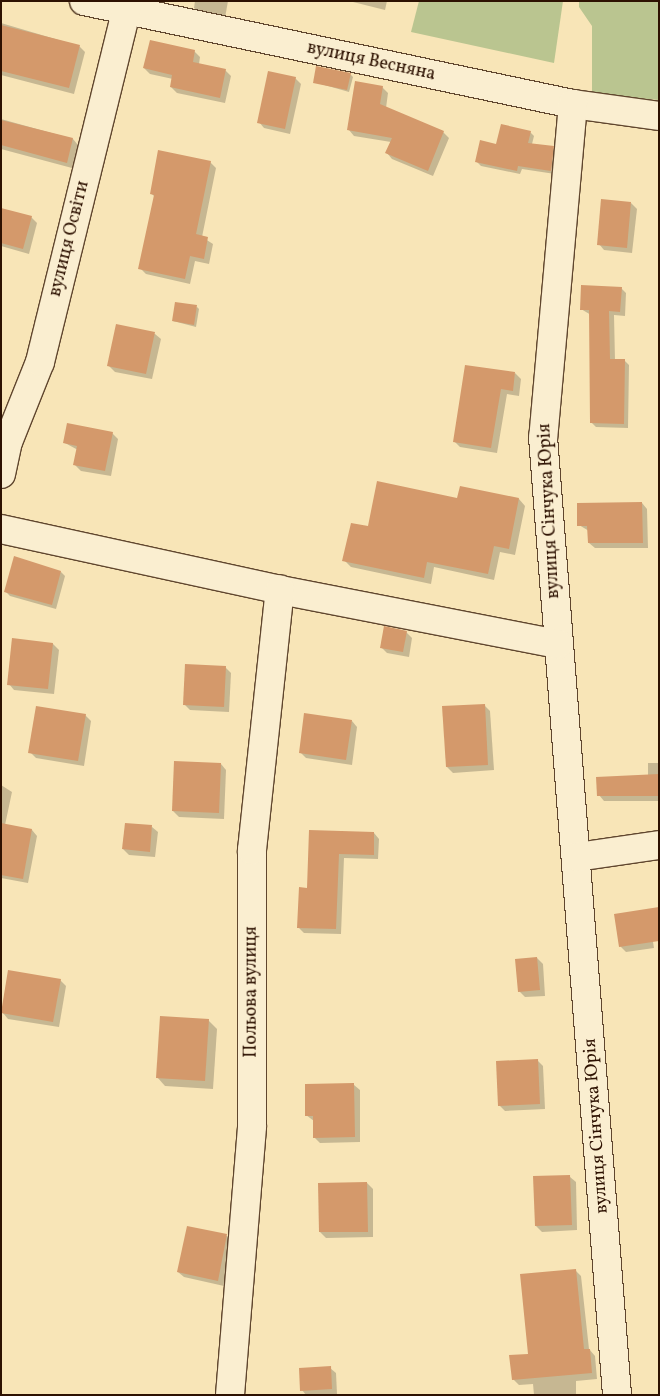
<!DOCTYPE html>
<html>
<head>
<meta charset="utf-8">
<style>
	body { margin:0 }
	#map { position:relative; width:660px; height:1396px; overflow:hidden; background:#f8e5b7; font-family:Vollkorn,serif }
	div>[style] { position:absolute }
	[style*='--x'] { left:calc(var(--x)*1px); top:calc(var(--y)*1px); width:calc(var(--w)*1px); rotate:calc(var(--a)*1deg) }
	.green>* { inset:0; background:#bac590 }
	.shadow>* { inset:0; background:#0003 }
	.building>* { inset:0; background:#d4996b }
	.roads { filter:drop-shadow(1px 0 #60462e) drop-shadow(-1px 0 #60462e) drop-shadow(0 1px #60462e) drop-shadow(0 -1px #60462e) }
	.minor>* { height:28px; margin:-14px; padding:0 14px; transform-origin:14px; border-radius:14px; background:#faeed0 }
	span { translate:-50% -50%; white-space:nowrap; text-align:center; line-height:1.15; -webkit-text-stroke:4px #faeed0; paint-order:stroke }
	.street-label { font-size:18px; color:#2d1101 }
	.frame { position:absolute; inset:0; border:2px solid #2d1101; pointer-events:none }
</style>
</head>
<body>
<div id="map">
	<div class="green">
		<i style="clip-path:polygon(419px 1px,563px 1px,554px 63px,411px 32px)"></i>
		<i style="clip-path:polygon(579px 1px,659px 1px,659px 100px,592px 94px,592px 26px,579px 7px)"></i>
	</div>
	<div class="shadow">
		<i style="clip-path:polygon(195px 1px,228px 1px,225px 18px,199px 12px,194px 8px)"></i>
		<i style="clip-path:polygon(349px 1px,387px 1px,385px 10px)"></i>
		<i style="clip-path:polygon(1px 23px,79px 46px,85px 52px,74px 94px,1px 75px)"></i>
		<i style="clip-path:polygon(194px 51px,200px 57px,199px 64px,225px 70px,231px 76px,225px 103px,177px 93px,171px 87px,173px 79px,150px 74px,144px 68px)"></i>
		<i style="clip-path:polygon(350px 74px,353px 77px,349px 92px,314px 82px)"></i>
		<i style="clip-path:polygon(295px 78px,301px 84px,290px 134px,264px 128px,259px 122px)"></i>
		<i style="clip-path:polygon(382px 87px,388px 93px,386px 108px,443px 132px,449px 138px,433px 176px,392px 159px,387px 153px,391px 142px,354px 136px,349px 130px)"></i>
		<i style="clip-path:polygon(1px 119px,73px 139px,78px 145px,72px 168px,1px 149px)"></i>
		<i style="clip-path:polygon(530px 132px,534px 136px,532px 144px,553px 147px,557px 151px,555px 174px,522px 169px,520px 174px,481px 166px,477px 162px,497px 145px)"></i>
		<i style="clip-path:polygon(210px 162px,216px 168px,202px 237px,213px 244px,209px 264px,195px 261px,190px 284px,146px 274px,140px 268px,155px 197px,151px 193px)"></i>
		<i style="clip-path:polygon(631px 203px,637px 209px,632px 253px,604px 250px,599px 244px)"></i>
		<i style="clip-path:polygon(1px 209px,31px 217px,37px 223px,29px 254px,1px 246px)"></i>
		<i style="clip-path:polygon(621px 288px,626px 293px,625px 316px,614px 315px,615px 360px,624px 360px,629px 365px,628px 428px,596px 427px,591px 422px,591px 315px,581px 309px)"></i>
		<i style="clip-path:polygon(197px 307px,199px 309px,196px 327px,173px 321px)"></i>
		<i style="clip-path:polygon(117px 326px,155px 334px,161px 339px,152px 379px,115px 372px,109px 366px)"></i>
		<i style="clip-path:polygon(515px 373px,521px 379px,519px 396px,507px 394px,497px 453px,460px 447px,454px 441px)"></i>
		<i style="clip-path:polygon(112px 433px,118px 439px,111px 476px,81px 471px,75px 465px,78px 450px,65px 443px)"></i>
		<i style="clip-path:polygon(519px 499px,525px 506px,515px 555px,500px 552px,494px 580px,434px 567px,431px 584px,351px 567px,344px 560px,369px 528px,458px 500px)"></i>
		<i style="clip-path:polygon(642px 503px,647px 509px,648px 548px,595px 548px,589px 543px,589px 531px,579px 525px)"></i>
		<i style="clip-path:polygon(61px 572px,65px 576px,56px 609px,10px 596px,6px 592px)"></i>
		<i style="clip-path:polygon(406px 632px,412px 638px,409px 657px,387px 653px,381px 647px)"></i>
		<i style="clip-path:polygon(13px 640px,53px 644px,59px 650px,54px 694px,14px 690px,9px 684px)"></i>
		<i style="clip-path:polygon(225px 667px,231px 673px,229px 712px,190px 710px,184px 704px)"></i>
		<i style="clip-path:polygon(484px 705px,490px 711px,494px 770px,453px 773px,447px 767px,444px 707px)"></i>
		<i style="clip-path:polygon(85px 715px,91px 721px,84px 766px,36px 758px,30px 752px)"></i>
		<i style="clip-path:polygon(352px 721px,357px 727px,352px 765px,306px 758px,300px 752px)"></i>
		<i style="clip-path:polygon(648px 763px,659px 763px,659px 801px,604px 801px,599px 795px,648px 776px)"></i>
		<i style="clip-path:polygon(221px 764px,226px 770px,224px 819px,179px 817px,173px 811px)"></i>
		<i style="clip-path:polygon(1px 785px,12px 792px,5px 825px,32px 830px,37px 836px,28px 883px,1px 878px)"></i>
		<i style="clip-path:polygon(152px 827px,158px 832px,155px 857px,129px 855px,123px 849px)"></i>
		<i style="clip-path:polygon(311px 831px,374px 833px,379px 839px,378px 859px,344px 858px,341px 934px,304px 933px,299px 928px,309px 889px)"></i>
		<i style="clip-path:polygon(649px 917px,654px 948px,626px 952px,620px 946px)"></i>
		<i style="clip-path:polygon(537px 958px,543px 964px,545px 996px,525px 997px,519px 991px)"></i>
		<i style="clip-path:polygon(60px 980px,66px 986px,59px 1027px,8px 1019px,3px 1013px)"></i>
		<i style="clip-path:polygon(208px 1020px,217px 1029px,213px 1089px,165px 1086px,157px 1077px)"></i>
		<i style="clip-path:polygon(537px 1060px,543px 1066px,545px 1109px,505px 1111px,499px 1105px)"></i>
		<i style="clip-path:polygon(354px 1085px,360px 1090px,360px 1142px,320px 1143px,314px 1137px,314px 1121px,306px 1115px)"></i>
		<i style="clip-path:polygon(570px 1177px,576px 1182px,577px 1230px,542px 1232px,536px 1226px)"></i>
		<i style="clip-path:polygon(367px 1183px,373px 1189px,373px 1237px,326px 1238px,320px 1232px)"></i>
		<i style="clip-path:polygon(188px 1227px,227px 1236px,233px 1241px,224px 1286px,184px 1277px,178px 1272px)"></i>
		<i style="clip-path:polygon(575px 1270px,581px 1276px,589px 1349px,595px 1356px,597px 1379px,576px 1381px,576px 1395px,534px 1395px,533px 1384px,519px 1385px,513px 1379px,530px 1355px)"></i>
		<i style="clip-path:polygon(330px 1368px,336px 1373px,337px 1394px,306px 1395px,302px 1390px)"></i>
	</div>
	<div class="building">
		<i style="clip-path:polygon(1px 25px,80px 45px,69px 88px,1px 71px)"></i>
		<i style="clip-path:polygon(150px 40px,195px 50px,193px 62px,226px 69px,220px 98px,170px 87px,172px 75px,143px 68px)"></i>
		<i style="clip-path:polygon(316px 66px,351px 73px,347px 90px,313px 83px)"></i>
		<i style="clip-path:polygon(268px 71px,296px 77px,285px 129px,257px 123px)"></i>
		<i style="clip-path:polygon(355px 81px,383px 86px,380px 104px,444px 131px,428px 171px,385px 153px,392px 138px,347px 130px)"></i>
		<i style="clip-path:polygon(1px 120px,73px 138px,67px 163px,1px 145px)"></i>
		<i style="clip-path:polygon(501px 124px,531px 131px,528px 143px,554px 146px,551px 171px,518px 166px,517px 171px,475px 162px,480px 140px,496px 144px)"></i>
		<i style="clip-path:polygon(158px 150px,211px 161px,196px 234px,208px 237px,204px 259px,190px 256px,185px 279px,138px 269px,154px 195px,150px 194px)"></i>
		<i style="clip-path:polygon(601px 199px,631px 202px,627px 248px,597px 245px)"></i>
		<i style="clip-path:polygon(1px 208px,32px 216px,23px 249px,1px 243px)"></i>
		<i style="clip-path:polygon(581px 285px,622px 287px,620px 312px,609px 311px,610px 359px,625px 359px,624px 424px,590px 423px,589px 310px,580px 310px)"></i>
		<i style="clip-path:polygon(175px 302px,197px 305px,194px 325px,172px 321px)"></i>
		<i style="clip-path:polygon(116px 324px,155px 332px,146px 374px,107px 366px)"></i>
		<i style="clip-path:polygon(465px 365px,515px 372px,513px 391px,501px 389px,491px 448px,453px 442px)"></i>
		<i style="clip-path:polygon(67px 423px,113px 432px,105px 471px,73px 465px,77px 446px,63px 443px)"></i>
		<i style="clip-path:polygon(377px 481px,457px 498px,460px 486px,519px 498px,509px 549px,494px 546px,488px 574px,427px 562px,424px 578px,342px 561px,351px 523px,368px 526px)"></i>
		<i style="clip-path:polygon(642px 502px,643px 543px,588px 543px,587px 526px,577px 526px,577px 503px)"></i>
		<i style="clip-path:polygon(14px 556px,61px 571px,52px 605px,4px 592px)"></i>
		<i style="clip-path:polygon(384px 626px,407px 631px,403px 652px,380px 648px)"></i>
		<i style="clip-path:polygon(12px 638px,53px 643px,48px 689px,7px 685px)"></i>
		<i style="clip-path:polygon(185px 664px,226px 666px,224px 707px,183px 705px)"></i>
		<i style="clip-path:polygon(485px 704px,488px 765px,446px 767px,442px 706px)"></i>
		<i style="clip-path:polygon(36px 706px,86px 714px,78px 761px,28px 753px)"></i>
		<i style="clip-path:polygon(304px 713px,352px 720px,346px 760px,299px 753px)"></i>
		<i style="clip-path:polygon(174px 761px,221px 763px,219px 813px,172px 811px)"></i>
		<i style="clip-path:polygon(659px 774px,659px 796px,597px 796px,596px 777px)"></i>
		<i style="clip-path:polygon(1px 823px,32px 829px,23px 879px,1px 875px)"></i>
		<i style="clip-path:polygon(125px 823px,152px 825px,150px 852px,122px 849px)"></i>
		<i style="clip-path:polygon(309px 830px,374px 832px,374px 855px,339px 854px,336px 929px,297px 928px,299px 887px,307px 888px)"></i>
		<i style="clip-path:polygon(659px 907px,659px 941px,619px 947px,614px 914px)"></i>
		<i style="clip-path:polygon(537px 957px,540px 990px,518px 992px,515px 959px)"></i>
		<i style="clip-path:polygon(8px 970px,61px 979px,53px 1022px,1px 1013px)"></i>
		<i style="clip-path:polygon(160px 1016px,209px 1019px,205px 1081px,156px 1078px)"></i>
		<i style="clip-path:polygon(538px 1059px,540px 1104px,498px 1106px,496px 1061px)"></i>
		<i style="clip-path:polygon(354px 1083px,355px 1137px,313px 1138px,313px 1116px,305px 1116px,305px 1084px)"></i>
		<i style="clip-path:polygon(570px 1175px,572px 1225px,535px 1226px,533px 1176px)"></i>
		<i style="clip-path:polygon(367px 1182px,368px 1232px,319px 1232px,318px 1183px)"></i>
		<i style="clip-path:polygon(187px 1226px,227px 1234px,218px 1281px,177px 1272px)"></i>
		<i style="clip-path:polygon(576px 1269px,584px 1349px,590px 1349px,592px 1373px,512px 1380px,509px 1355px,528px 1354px,520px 1274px)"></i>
		<i style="clip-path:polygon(331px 1366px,332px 1389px,300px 1391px,299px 1368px)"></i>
	</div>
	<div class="roads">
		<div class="minor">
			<i style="--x:84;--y:1;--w:500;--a:11.9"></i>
			<i style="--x:573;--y:104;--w:87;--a:7.9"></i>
			<i style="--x:573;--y:104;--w:334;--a:95.1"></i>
			<i style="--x:543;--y:437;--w:961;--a:85.58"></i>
			<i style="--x:1;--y:474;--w:33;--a:-78"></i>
			<i style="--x:8;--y:442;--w:86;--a:-68.2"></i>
			<i style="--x:40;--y:362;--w:372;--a:-76.2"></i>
			<i style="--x:1;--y:529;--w:286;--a:12.3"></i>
			<i style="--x:280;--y:590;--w:283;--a:11"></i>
			<i style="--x:577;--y:857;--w:83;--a:-8.3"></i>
			<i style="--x:230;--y:1395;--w:270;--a:-85.3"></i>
			<i style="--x:252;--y:1126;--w:276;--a:-90"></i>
			<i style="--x:252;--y:850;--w:262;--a:-83.9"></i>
		</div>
	</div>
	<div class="street-label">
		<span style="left:371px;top:62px;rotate:12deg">вулиця Весняна</span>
		<span style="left:70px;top:239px;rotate:-76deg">вулиця Освіти</span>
		<span style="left:550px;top:511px;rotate:-93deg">вулиця Сінчука Юрія</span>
		<span style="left:252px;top:992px;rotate:-90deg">Польова вулиця</span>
		<span style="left:597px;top:1126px;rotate:-94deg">вулиця Сінчука Юрія</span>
	</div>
	<div class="frame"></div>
</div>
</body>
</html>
